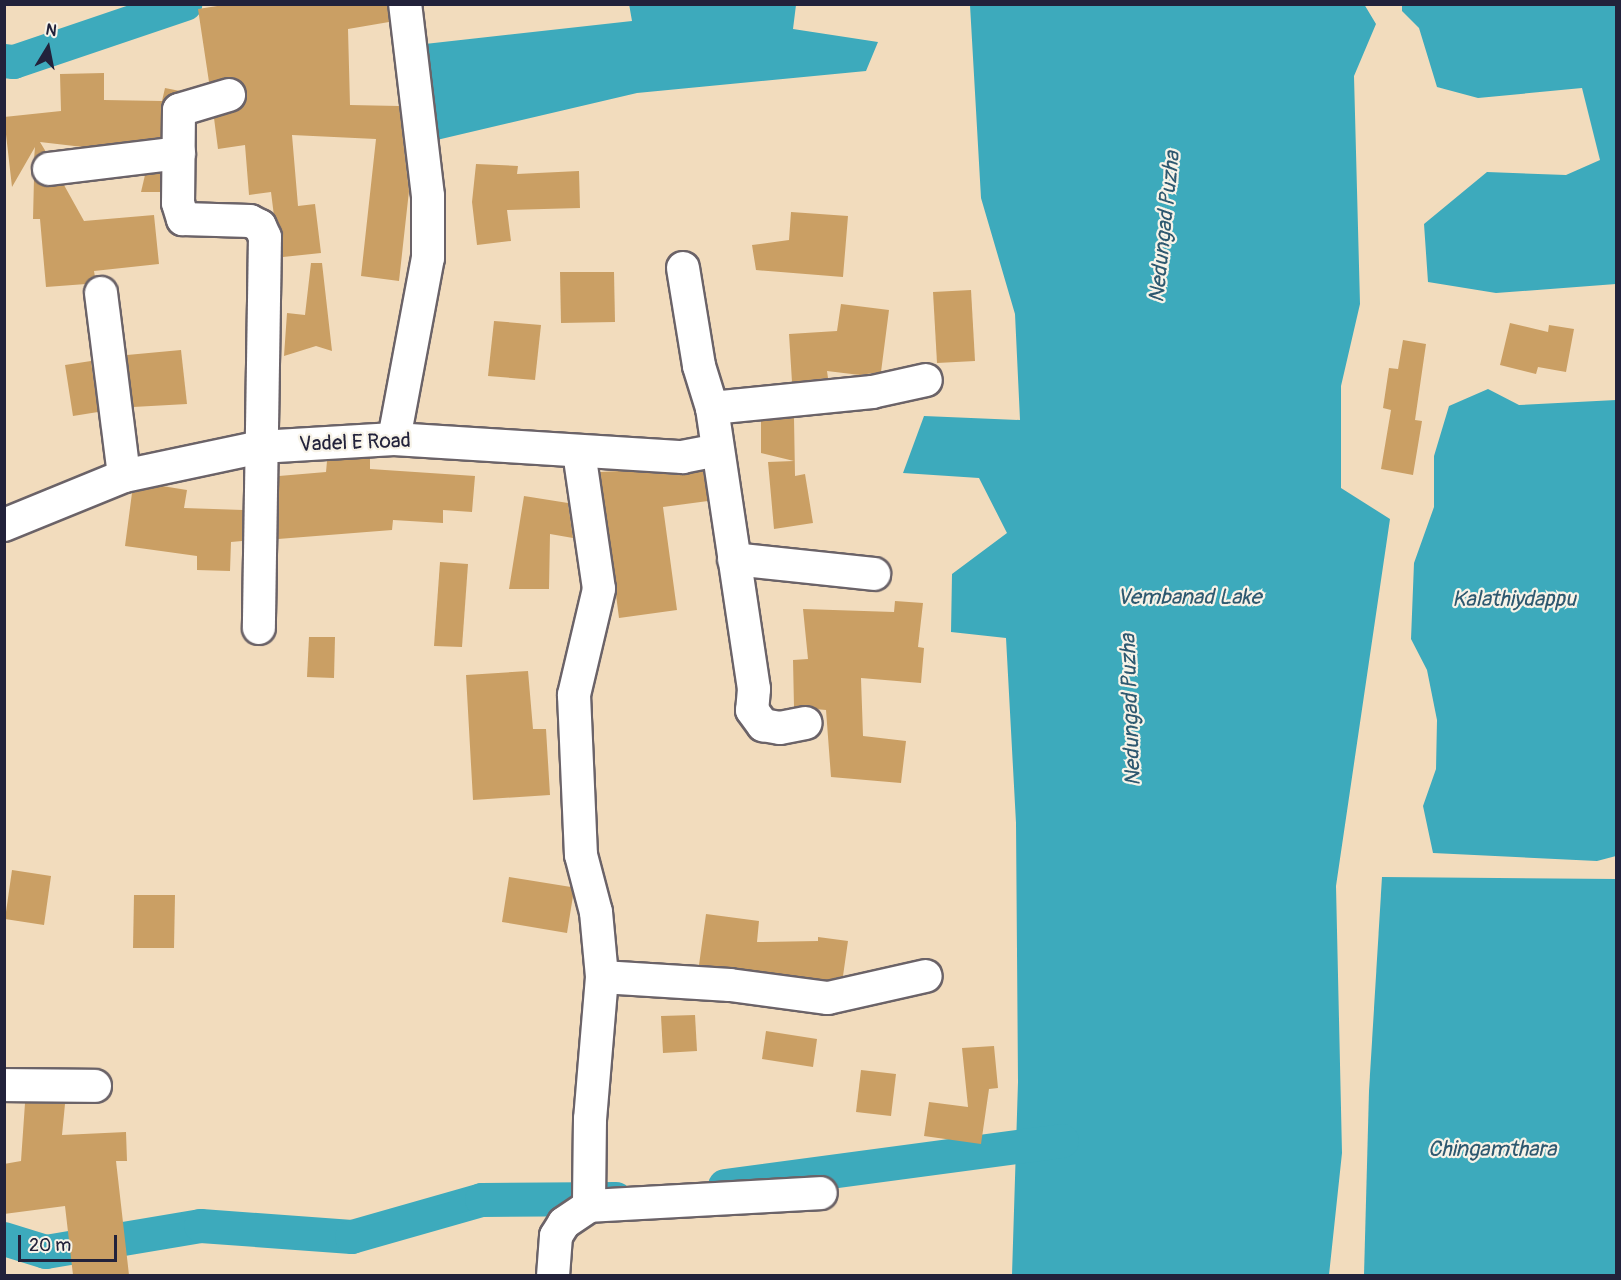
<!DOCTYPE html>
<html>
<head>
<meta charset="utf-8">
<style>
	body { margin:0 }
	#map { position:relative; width:1621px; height:1280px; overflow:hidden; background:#f2dcbd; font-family:Pangolin,sans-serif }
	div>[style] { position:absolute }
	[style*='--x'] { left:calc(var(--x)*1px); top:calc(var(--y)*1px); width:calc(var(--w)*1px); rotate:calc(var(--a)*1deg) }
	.water>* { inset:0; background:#3daabc }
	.canal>* { height:34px; margin:-17px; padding:0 17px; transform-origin:17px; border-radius:17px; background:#3daabc }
	.building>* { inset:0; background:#ca9f64 }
	.roads { filter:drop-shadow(2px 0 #6b6368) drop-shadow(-2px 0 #6b6368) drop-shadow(0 2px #6b6368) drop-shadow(0 -2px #6b6368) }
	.minor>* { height:32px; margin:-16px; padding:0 16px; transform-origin:16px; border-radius:16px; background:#fff }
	span { translate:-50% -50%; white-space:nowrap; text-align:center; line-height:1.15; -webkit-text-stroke:4.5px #f7f3e8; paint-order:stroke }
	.street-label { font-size:21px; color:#22223b }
	.water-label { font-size:22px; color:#2d586f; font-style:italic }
	.frame { position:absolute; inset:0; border:6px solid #22223b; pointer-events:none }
	.north { position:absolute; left:18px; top:18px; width:60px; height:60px; -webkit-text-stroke:4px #f7f3e8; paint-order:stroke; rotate:10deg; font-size:16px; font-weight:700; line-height:24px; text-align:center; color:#22223b }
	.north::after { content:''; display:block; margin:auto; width:21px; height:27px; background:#22223b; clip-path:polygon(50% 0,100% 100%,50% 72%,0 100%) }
	.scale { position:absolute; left:18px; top:1235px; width:99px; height:27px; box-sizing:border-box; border:3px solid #22223b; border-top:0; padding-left:8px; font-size:18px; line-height:21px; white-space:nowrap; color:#22223b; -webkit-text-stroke:4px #f7f3e8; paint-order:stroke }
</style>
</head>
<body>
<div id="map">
	<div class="water">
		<i style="clip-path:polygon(629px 4px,796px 5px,793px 29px,878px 42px,866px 71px,637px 93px,424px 143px,407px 46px,632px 21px)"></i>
		<i style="clip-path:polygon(1402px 4px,1616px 5px,1616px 284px,1496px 293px,1428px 282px,1424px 224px,1487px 172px,1566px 175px,1600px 160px,1582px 88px,1478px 98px,1437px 87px,1419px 28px,1402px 11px)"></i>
		<i style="clip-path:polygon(970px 5px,1364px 4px,1376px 24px,1354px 76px,1360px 304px,1341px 386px,1341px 488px,1390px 519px,1336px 886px,1342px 1153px,1329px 1275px,1012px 1275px,1018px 1082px,1016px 823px,1006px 638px,951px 632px,952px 574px,1007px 533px,979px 478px,903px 473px,924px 416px,1020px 420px,1015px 314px,981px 198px)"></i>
		<i style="clip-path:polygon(1488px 389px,1519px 405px,1616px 400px,1616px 856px,1597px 861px,1433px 853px,1423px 806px,1436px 769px,1437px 720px,1427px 670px,1411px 639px,1414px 563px,1434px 507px,1434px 456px,1449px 406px)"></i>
		<i style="clip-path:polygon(1382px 877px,1616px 879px,1616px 1275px,1364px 1275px,1369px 1091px)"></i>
	</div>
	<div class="canal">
		<i style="--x:4;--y:61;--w:10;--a:6"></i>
		<i style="--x:14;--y:62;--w:181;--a:-18.7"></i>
		<i style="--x:725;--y:1186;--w:340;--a:-7.6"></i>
		<i style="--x:4;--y:1239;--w:44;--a:17.2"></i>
		<i style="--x:46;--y:1252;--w:157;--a:-9.5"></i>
		<i style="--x:201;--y:1226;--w:151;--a:4.2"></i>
		<i style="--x:352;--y:1237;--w:135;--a:-15.9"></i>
		<i style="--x:482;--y:1200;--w:134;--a:-0.4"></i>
	</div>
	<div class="building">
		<i style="clip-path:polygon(230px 4px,387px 4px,389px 22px,348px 29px,350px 105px,399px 106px,409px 191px,399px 281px,361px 276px,376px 139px,292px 135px,298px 206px,315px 204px,321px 253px,283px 257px,283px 237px,274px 216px,271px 192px,249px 195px,245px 145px,218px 149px,214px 118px,242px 108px,246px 90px,233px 77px,209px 82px,198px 9px)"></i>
		<i style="clip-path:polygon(104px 73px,104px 100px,162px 101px,165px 88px,180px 91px,164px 100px,161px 137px,83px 147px,40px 142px,46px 152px,34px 159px,35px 147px,12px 187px,4px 117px,61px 111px,60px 74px)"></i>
		<i style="clip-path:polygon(476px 164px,518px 166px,517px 174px,579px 171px,580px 208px,507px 210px,511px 241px,477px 245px,472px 202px)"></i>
		<i style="clip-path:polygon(160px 173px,160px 192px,141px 192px,145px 175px)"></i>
		<i style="clip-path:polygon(34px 178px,43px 186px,64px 185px,84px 221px,154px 215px,159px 264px,94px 271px,95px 277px,86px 284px,46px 287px,40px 219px,33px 219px)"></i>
		<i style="clip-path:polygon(791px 212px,848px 216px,843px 277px,756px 270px,752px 245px,789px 240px)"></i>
		<i style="clip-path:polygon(311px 263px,322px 263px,332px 351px,316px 346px,284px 356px,287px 313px,305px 315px)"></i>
		<i style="clip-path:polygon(560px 272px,614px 272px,615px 322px,561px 323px)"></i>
		<i style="clip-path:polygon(971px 290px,975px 361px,937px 363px,933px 292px)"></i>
		<i style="clip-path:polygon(841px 304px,889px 310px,881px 372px,860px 375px,827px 371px,828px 378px,792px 382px,789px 334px,837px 331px)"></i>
		<i style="clip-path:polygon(494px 321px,541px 325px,535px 380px,488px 376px)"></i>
		<i style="clip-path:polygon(1510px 323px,1548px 332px,1549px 325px,1574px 329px,1566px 372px,1538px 367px,1536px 374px,1500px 365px)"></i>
		<i style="clip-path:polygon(1403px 340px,1426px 344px,1415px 420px,1422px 421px,1413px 475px,1381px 469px,1391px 410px,1383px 408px,1389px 368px,1398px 369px)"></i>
		<i style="clip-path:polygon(181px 350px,187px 404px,133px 407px,127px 355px)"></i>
		<i style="clip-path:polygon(91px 361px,98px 412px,73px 416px,65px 365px)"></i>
		<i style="clip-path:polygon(794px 418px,795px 476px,805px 474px,813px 523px,774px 529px,768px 462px,794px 461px,761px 453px,761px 421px)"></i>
		<i style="clip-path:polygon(370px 458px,370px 469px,475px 476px,472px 512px,443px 510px,443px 523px,393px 520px,392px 530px,278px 539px,279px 476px,326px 472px,327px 461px)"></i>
		<i style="clip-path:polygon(619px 471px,681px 475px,703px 471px,708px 501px,663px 507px,677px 610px,619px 618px,600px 472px)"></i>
		<i style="clip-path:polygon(162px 486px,187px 490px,184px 508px,243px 510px,242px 541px,231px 542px,230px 571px,197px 570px,197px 556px,125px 546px,132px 493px)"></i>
		<i style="clip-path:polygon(524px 496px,568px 503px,573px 538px,550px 534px,549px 589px,509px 589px)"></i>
		<i style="clip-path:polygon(440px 562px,468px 564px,462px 647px,434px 646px)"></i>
		<i style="clip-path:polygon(895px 601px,923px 603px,918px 647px,924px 648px,921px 683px,861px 678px,863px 736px,906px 741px,901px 783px,831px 777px,826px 710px,794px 707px,793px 660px,808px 659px,803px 609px,894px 612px)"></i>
		<i style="clip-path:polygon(309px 637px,335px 637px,334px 678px,307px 677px)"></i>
		<i style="clip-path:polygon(528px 671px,533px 729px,546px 729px,550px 795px,473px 800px,466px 675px)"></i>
		<i style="clip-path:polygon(12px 870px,51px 876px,44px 925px,5px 919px)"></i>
		<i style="clip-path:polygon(509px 877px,571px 887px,573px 896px,567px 933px,502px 922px)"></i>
		<i style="clip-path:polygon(134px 895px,175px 895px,174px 948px,133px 948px)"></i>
		<i style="clip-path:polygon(706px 914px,759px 921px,757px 942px,818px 941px,818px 937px,848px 941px,843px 976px,827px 980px,699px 965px)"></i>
		<i style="clip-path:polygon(695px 1015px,697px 1051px,663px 1053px,661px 1016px)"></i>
		<i style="clip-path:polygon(766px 1031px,817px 1039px,813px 1067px,762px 1059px)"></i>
		<i style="clip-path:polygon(994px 1046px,998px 1088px,989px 1089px,981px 1144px,924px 1136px,929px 1102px,968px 1107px,962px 1048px)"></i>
		<i style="clip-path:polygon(861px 1070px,896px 1074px,891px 1116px,856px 1112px)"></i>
		<i style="clip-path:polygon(25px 1103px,65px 1104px,62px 1135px,126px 1132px,127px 1161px,116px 1161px,129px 1275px,73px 1275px,65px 1206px,4px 1214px,4px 1164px,21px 1161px)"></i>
	</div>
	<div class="roads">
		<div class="minor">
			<i style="--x:229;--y:95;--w:52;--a:163.3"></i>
			<i style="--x:179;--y:110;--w:93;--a:90.6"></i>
			<i style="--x:178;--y:203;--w:17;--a:73"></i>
			<i style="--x:183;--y:219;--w:67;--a:1.7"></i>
			<i style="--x:250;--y:221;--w:11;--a:27"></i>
			<i style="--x:260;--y:226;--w:12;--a:66"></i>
			<i style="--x:265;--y:237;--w:391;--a:90.9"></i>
			<i style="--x:49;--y:169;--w:131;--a:-7"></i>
			<i style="--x:683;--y:268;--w:99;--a:80.7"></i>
			<i style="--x:699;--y:366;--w:44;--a:72.8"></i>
			<i style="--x:712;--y:408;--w:284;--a:81.5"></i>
			<i style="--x:754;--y:689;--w:21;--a:95"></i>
			<i style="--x:752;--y:710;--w:19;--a:54"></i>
			<i style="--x:763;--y:725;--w:17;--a:10"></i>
			<i style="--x:780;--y:728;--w:26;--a:-11"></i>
			<i style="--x:101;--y:293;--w:184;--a:82.8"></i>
			<i style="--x:712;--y:408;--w:161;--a:-5.7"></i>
			<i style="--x:872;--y:392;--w:55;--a:-12.5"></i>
			<i style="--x:394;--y:439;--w:184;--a:-79.4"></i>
			<i style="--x:428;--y:258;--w:62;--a:-90"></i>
			<i style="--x:428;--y:196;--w:193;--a:-96.8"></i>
			<i style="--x:579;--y:452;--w:138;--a:81.7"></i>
			<i style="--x:599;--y:589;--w:109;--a:103.3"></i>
			<i style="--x:574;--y:695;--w:160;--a:87.5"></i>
			<i style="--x:581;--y:855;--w:59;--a:75.3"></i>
			<i style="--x:596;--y:912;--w:65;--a:84.7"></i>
			<i style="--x:602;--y:977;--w:143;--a:94.8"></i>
			<i style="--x:590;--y:1119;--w:87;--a:90.7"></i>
			<i style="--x:4;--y:525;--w:130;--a:-22.2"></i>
			<i style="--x:124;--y:476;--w:139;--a:-12"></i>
			<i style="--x:260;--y:447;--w:134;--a:-3.4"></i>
			<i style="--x:394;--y:439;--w:289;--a:3.6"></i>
			<i style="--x:682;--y:457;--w:36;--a:-11"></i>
			<i style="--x:734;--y:559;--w:141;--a:6.1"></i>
			<i style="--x:602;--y:977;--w:128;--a:3.6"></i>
			<i style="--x:730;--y:985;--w:99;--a:7.6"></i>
			<i style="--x:828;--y:998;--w:100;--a:-12.7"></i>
			<i style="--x:4;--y:1085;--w:91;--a:0.6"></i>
			<i style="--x:553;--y:1276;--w:40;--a:-85.7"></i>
			<i style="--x:556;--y:1236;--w:15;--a:-58"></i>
			<i style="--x:564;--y:1223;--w:30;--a:-34"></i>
			<i style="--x:589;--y:1206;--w:232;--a:-3.2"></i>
		</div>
	</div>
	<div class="street-label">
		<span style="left:355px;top:443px;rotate:-2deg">Vadel E Road</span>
	</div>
	<div class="water-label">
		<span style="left:1165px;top:227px;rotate:-84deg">Nedungad Puzha</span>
		<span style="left:1189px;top:598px">Vembanad Lake</span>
		<span style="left:1514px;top:600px">Kalathiydappu</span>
		<span style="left:1131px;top:710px;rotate:-92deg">Nedungad Puzha</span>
		<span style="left:1492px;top:1150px">Chingamthara</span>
	</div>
	<div class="frame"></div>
	<div class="north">N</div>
	<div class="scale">20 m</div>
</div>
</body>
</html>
